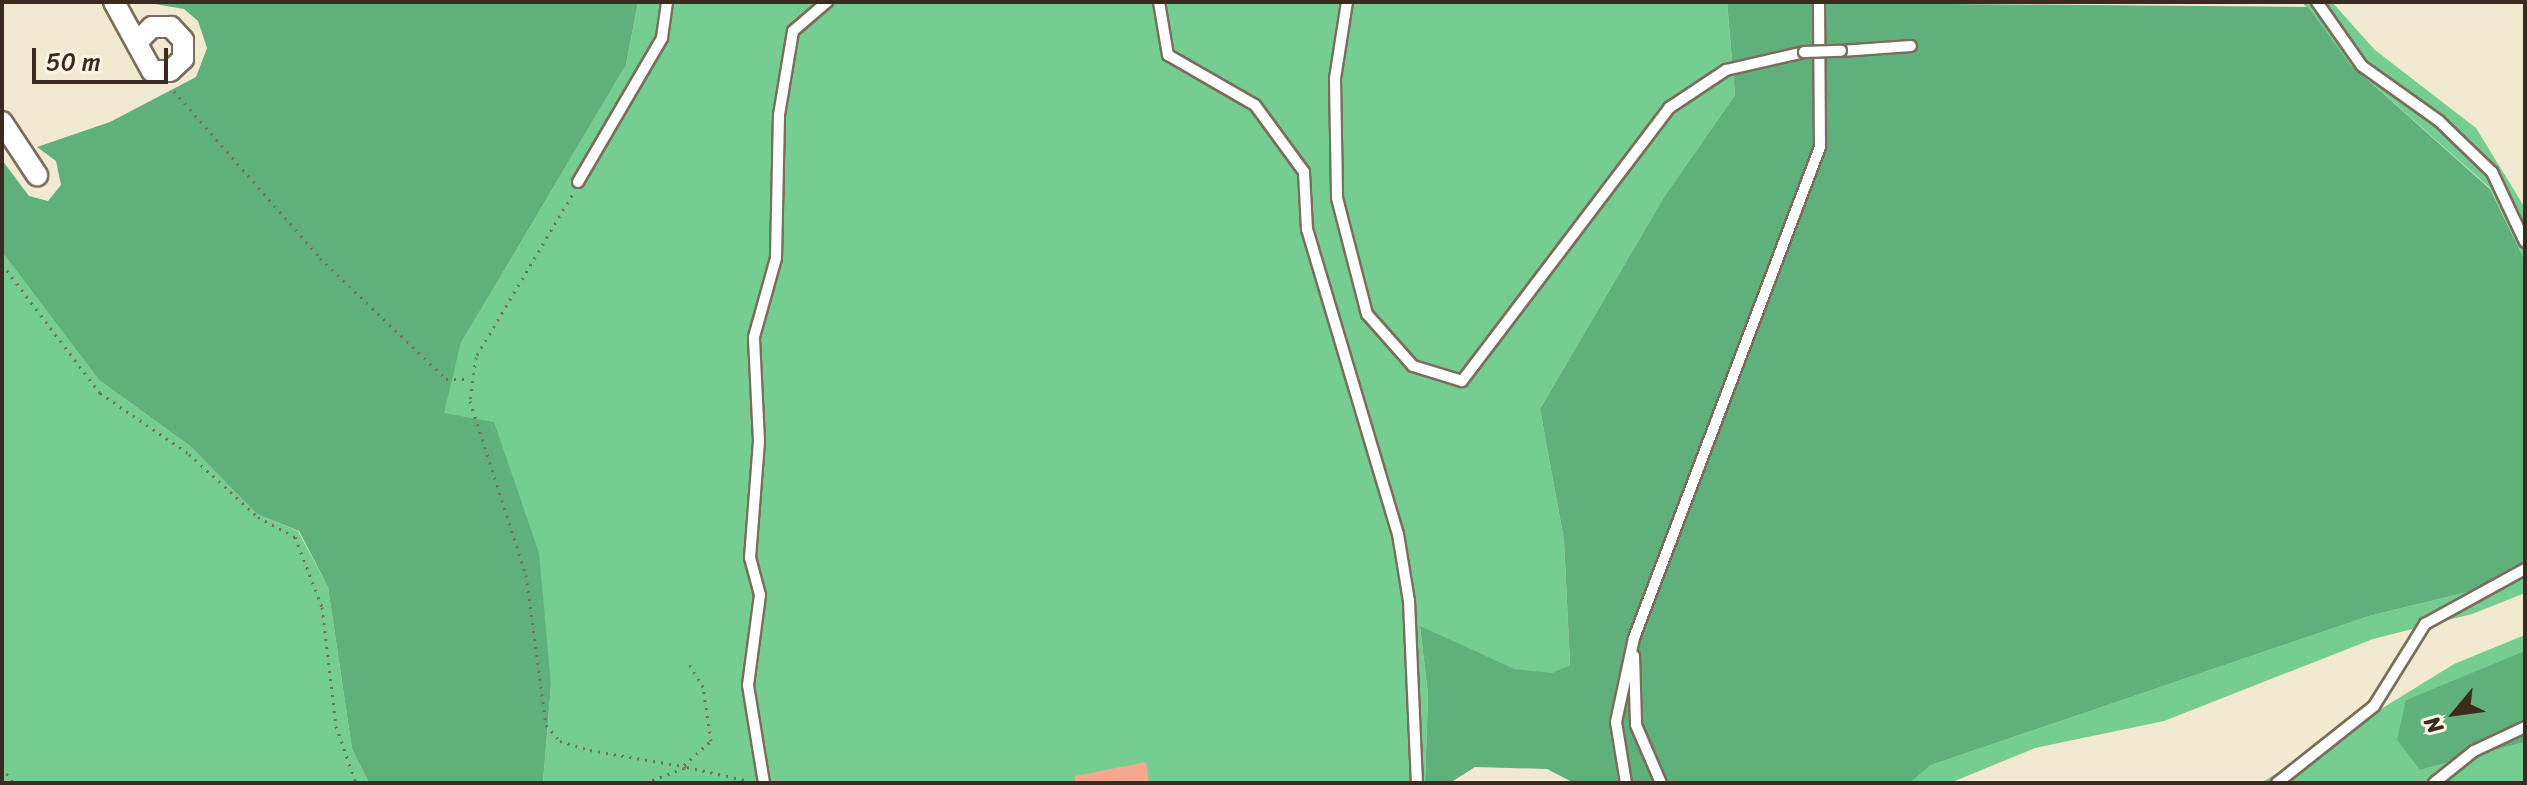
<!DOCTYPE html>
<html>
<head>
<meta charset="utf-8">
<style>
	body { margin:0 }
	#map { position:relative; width:2527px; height:785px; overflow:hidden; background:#f2ead0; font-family:Sriracha,sans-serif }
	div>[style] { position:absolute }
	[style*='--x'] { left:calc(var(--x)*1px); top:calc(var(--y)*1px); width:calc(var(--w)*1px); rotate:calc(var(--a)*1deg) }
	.green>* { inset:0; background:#75cd92 }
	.forest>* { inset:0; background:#60b07c }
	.building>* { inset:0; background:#f5a88f }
	.path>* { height:3px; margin-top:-1.5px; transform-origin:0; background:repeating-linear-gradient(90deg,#7b6d5c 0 2px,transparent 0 8px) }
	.roads { filter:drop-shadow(2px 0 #7b6d5c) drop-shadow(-2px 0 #7b6d5c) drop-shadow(0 2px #7b6d5c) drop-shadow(0 -2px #7b6d5c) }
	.service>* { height:10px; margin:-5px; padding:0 5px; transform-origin:5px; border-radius:5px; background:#fff }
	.minor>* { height:20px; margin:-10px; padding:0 10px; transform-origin:10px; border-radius:10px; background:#fff }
	.bridges { filter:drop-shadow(2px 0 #7b6d5c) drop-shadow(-2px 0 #7b6d5c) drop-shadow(0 2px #7b6d5c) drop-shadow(0 -2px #7b6d5c) }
	.service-bridge>* { height:10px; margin:-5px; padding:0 5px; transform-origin:5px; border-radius:5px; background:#fff }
	span { translate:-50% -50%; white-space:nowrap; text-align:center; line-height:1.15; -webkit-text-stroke:6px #fcf5e5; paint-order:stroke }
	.frame { position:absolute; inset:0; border:4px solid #3b2a1e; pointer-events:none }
	.north { position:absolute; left:2415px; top:673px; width:80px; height:80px; -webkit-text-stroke:6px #fcf5e5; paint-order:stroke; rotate:241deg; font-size:22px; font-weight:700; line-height:32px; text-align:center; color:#3b2a1e }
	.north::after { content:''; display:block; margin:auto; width:28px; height:36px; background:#3b2a1e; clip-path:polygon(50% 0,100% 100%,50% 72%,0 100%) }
	.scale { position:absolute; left:32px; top:48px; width:136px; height:36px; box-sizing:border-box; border:4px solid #3b2a1e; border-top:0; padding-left:10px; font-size:24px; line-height:28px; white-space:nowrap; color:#3b2a1e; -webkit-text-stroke:6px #fcf5e5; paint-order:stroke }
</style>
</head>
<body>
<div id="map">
	<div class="green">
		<i style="clip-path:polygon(638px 2px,1727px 2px,1735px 95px,1664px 197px,1540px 409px,1564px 540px,1570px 665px,1552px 674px,1515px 669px,1420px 627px,1428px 695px,1425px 783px,543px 783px,551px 685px,443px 413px,461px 343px,626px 65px)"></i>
		<i style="clip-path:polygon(2302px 2px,2332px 2px,2375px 50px,2476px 128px,2525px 208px,2525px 261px,2490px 188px,2350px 64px)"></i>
		<i style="clip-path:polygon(2px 252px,99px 380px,190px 446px,257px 514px,298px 531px,328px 587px,352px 749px,369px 783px,2px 783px)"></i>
		<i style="clip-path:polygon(2525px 578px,2525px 593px,2472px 614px,2373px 639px,2164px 721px,2035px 748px,1950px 783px,1910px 783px,1931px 765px,2369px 616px)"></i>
		<i style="clip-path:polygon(2525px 635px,2525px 651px,2513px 658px,2406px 700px,2420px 770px,2525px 742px,2525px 783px,2261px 783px,2454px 664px)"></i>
	</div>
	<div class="forest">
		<i style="clip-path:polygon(143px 2px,638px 2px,626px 65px,461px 343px,444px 413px,494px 422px,539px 553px,551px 685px,543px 783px,369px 783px,352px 749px,328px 587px,299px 531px,257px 514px,190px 446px,99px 380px,2px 252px,2px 160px,29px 196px,48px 201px,61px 185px,56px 161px,37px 147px,110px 122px,196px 77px,207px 48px,198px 21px,184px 9px)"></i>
		<i style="clip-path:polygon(1727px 2px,2308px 7px,2350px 64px,2490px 189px,2525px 261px,2525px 578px,2369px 616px,1931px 765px,1910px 783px,1574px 783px,1547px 769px,1475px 767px,1450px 783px,1425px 783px,1428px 695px,1420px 626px,1515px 669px,1552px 673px,1570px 665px,1564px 540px,1540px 409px,1664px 197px,1735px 95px)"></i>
		<i style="clip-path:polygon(2525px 651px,2525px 742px,2420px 770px,2397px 740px,2406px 700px)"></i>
	</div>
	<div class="building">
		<i style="clip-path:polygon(1146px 762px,1149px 783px,1075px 783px,1075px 776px)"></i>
	</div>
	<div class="path">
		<i style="--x:174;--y:91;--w:222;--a:48.8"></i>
		<i style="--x:320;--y:258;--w:175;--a:43.8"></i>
		<i style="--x:446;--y:379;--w:23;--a:0"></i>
		<i style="--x:572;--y:195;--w:188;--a:120.7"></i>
		<i style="--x:476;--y:357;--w:44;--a:97.8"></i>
		<i style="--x:470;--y:401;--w:183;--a:72.2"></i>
		<i style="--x:526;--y:575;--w:151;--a:82.4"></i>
		<i style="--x:546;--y:725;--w:21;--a:49"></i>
		<i style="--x:560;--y:741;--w:31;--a:17"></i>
		<i style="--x:590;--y:750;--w:98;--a:9.9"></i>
		<i style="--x:2;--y:264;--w:162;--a:52.8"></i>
		<i style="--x:100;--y:393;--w:108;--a:34.4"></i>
		<i style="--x:189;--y:454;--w:93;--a:42.4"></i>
		<i style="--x:258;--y:517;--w:42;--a:28.4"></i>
		<i style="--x:295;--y:537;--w:75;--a:68.9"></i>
		<i style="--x:322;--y:607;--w:120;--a:83.3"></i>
		<i style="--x:336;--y:726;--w:60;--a:70.7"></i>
		<i style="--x:684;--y:765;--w:36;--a:-42"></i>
		<i style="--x:711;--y:741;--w:55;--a:-98.4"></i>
		<i style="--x:703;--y:687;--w:26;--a:-121"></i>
		<i style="--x:2;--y:767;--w:19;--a:55"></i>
		<i style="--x:645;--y:783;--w:45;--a:-20.9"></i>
		<i style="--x:687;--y:767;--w:64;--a:12.7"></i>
	</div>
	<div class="roads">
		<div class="service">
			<i style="--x:1159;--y:2;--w:54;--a:80.4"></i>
			<i style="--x:1168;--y:55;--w:100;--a:29.9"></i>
			<i style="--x:1255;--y:105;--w:83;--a:53.8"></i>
			<i style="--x:1304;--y:172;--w:57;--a:87"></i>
			<i style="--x:1307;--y:229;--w:318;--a:73.4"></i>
			<i style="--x:1398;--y:534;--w:68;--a:80.7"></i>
			<i style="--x:1409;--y:601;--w:182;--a:87.5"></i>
			<i style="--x:1347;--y:2;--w:78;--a:98.9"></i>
			<i style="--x:1335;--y:79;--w:119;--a:89"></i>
			<i style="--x:1337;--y:198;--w:120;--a:75.5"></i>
			<i style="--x:1367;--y:314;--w:69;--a:48.5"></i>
			<i style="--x:1413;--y:366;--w:51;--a:17"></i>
			<i style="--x:1462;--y:381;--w:343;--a:-52.8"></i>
			<i style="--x:1669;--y:108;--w:69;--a:-33.7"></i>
			<i style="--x:1726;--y:70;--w:80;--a:-13"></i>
			<i style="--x:2317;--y:2;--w:78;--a:54.9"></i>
			<i style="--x:2362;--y:66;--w:95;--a:35.5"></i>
			<i style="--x:2439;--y:121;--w:74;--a:43.9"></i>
			<i style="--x:2492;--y:172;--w:77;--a:64.8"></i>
			<i style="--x:1841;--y:51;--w:70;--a:-4.1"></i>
			<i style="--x:578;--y:182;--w:167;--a:-59.7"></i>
			<i style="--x:662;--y:38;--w:36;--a:-82"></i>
			<i style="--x:1634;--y:656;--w:69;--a:88.3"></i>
			<i style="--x:1636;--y:725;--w:63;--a:66.7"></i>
			<i style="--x:764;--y:783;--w:99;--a:-99.3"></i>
			<i style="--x:748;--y:685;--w:91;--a:-82.4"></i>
			<i style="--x:760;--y:595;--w:38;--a:-105"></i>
			<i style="--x:750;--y:558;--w:117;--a:-85.6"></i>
			<i style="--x:759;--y:441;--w:104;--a:-92.8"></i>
			<i style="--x:754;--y:337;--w:82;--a:-74.4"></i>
			<i style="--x:776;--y:258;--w:143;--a:-88.8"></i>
			<i style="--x:779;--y:115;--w:85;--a:-80.5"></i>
			<i style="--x:793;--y:31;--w:45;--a:-40.5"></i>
			<i style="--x:1626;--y:783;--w:62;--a:-99.3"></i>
			<i style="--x:1616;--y:722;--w:86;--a:-77.9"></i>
			<i style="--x:1634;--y:638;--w:525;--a:-69.25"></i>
			<i style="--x:1820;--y:147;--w:145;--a:-90.4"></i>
			<i style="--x:2277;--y:783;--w:124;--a:-38.4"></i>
			<i style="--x:2374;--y:706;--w:97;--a:-58.1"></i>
			<i style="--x:2425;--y:624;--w:114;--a:-28.8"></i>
			<i style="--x:2434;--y:783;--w:51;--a:-38.7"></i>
			<i style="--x:2474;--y:751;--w:56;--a:-25.2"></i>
		</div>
		<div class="minor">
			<i style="--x:114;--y:2;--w:79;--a:61.2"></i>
			<i style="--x:152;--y:71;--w:18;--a:0"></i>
			<i style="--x:170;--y:71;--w:18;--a:-43"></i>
			<i style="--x:183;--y:59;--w:19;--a:-90"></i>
			<i style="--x:183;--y:40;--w:18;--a:-133"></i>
			<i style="--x:171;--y:27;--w:19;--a:180"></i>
			<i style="--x:152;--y:27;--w:17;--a:135"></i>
			<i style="--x:2;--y:122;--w:64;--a:56.6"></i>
		</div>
	</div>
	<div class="bridges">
		<div class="service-bridge">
			<i style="--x:1804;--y:52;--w:37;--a:-2"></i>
		</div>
	</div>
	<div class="frame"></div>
	<div class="north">N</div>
	<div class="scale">50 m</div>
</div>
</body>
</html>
